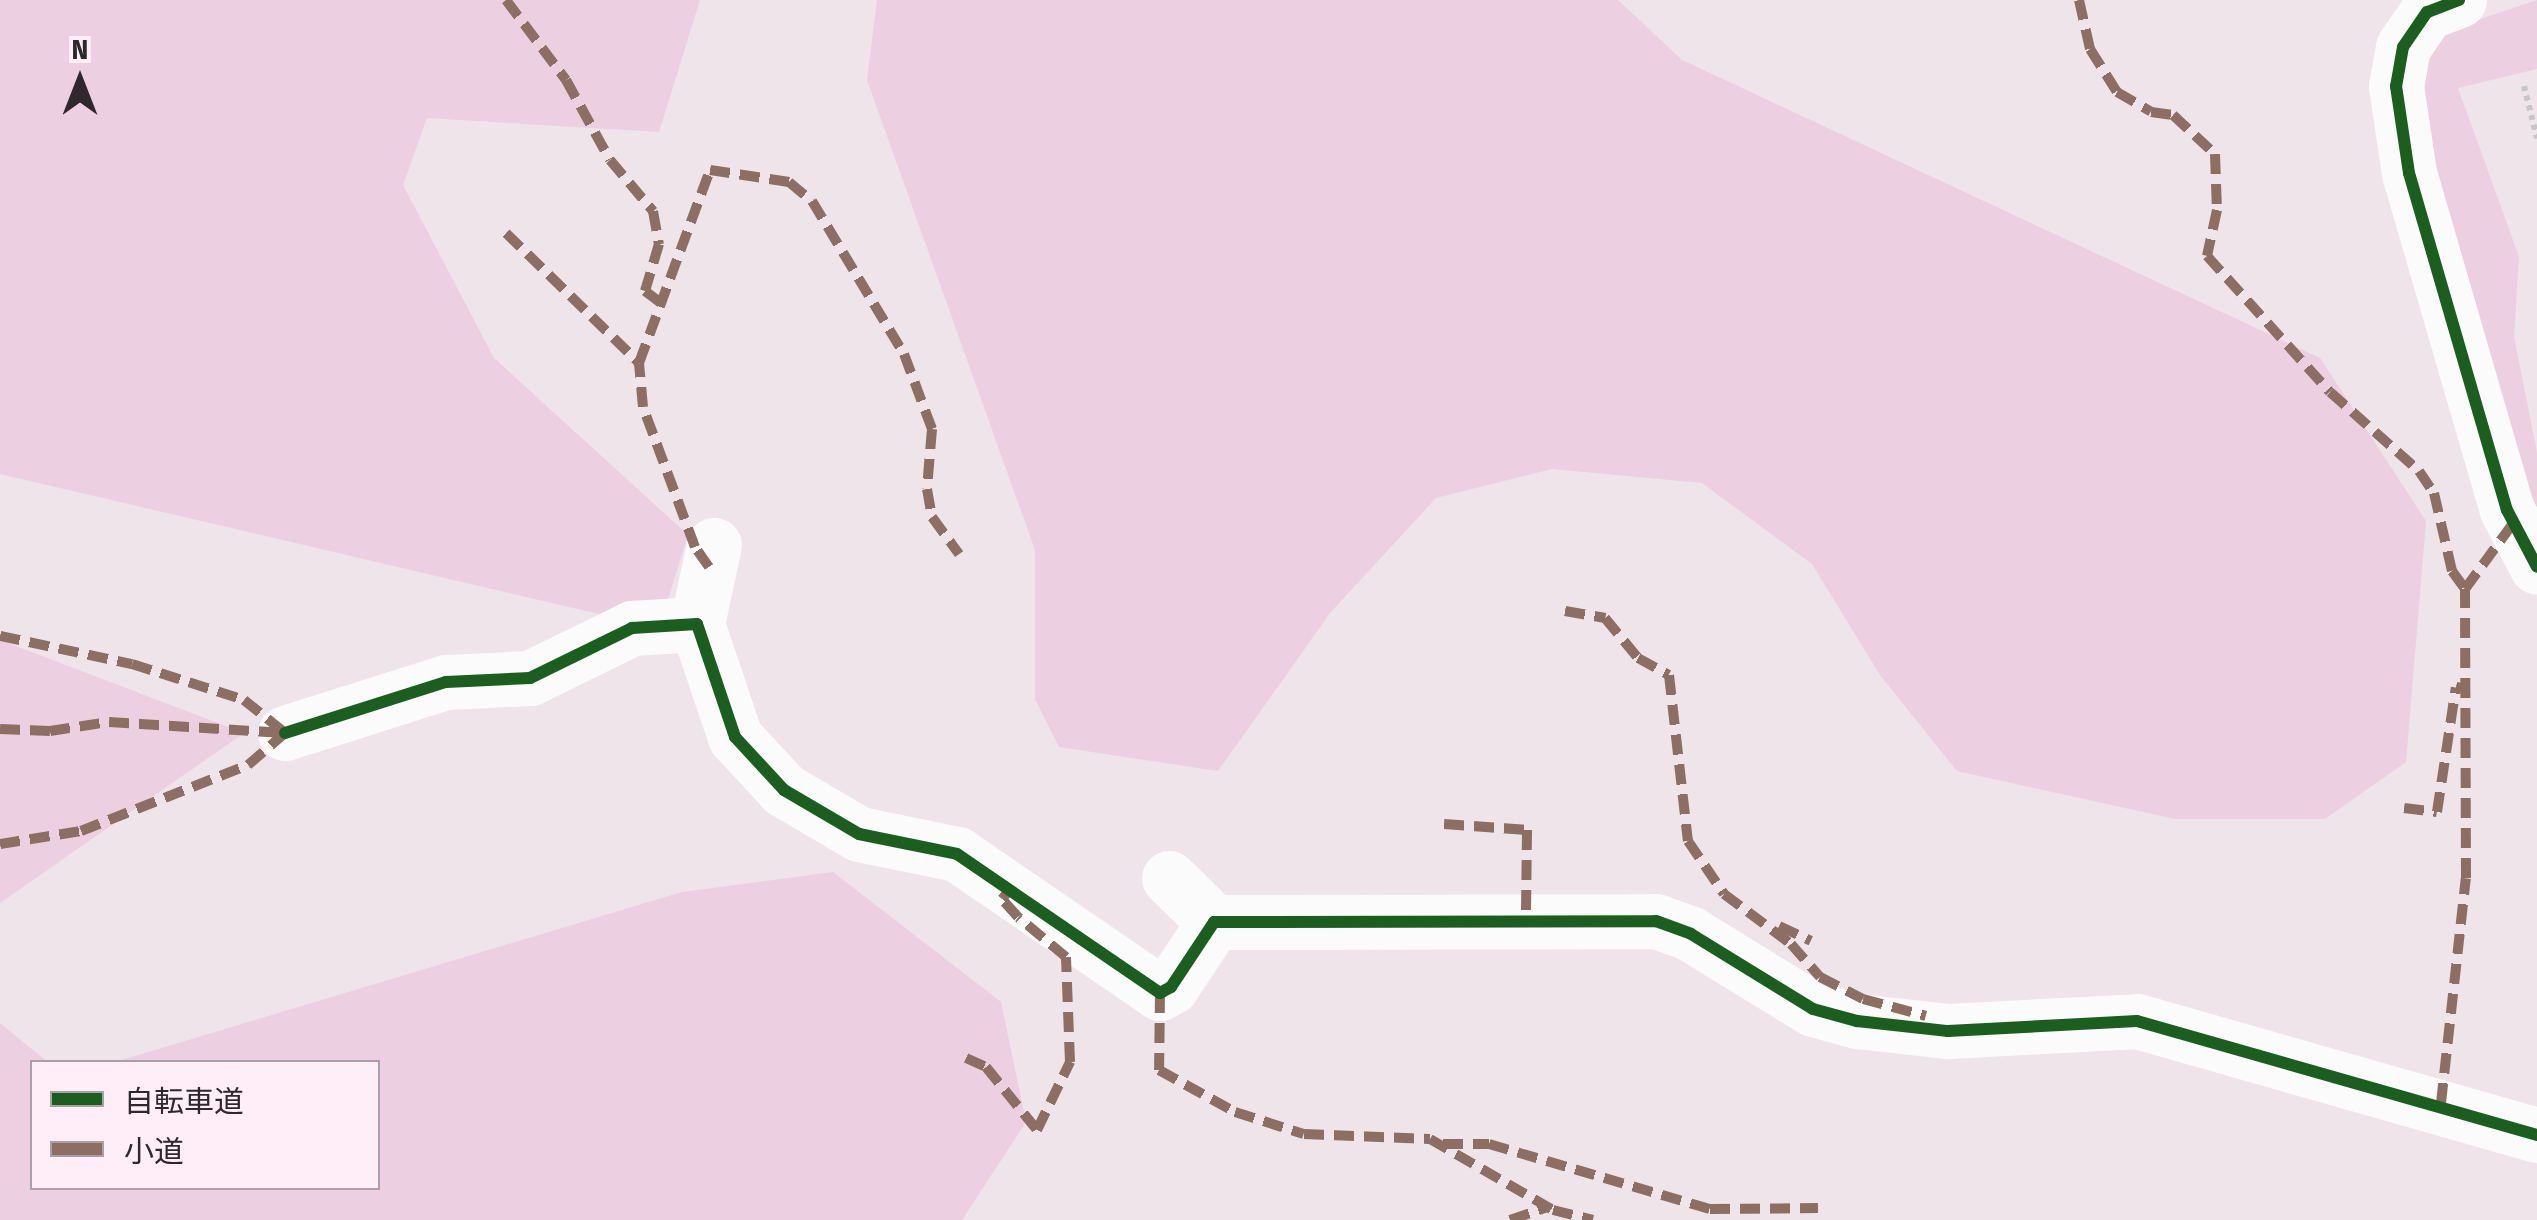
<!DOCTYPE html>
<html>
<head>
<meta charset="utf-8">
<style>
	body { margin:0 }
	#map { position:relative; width:2537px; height:1220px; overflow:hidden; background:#eee4e9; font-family:"Fira Sans Condensed","Noto Sans JP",sans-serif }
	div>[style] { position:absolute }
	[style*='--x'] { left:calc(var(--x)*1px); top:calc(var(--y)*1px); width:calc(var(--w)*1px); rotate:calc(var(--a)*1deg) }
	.green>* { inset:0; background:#eccfe0 }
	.path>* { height:6px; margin-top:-3px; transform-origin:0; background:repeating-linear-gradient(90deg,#c8c5c7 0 5px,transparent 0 10px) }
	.minor>* { height:55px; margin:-27.5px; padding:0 27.5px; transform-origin:27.5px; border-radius:27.5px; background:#fcfbfc }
	.quiet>* { height:10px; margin-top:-5px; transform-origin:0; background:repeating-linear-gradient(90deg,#8d6e63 0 20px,transparent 0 30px) }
	.cycleway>* { height:12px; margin:-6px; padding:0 6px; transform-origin:6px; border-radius:6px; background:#1b5e20 }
	span { translate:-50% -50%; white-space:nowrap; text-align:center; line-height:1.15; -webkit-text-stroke:9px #ffeef8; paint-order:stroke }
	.legend { position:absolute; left:30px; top:1060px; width:350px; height:130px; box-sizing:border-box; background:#ffeef8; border:2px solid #ab9fa6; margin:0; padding:12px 18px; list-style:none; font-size:30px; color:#2e282c }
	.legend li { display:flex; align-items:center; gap:20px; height:50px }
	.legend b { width:50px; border:2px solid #ab9fa6 }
	.north { position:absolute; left:30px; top:30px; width:100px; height:100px; -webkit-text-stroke:8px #ffeef8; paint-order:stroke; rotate:0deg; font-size:28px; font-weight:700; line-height:40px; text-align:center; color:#2e282c }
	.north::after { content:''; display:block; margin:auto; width:35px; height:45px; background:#2e282c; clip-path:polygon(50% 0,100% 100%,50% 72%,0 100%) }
</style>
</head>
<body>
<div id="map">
	<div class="green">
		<i style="clip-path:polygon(0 0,700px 0,659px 132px,427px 118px,403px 185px,494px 358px,688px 535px,659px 628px,0 474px)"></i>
		<i style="clip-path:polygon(877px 0,1618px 0,1682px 60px,2320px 358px,2426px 521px,2406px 762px,2325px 819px,2175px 819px,1957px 771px,1880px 675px,1812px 564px,1702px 483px,1552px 469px,1436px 498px,1330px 613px,1218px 771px,1059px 747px,1035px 699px,1035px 550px,867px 80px)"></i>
		<i style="clip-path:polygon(2537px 0,2537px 69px,2458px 88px,2519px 257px,2514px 337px,2537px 453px,2537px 524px,2431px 164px,2416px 71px,2436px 34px)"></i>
		<i style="clip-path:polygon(0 640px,244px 733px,0 903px)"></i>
		<i style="clip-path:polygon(833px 872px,1001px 1002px,1026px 1122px,962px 1220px,0 1220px,0 1023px,45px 1060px,80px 1062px,32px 1062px,32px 1188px,378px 1188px,378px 1062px,115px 1062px,682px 892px)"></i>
	</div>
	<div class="path">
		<i style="--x:2524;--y:86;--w:54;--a:76"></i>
	</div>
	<div class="minor">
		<i style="--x:2459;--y:0;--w:34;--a:159"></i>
		<i style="--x:2427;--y:12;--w:42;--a:124.4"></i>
		<i style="--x:2403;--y:47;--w:40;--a:100"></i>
		<i style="--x:2396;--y:86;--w:88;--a:81.5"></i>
		<i style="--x:2409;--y:173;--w:351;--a:73.8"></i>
		<i style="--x:2507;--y:510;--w:64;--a:62.2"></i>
		<i style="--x:697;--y:624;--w:81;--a:-77.9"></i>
		<i style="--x:285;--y:733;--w:169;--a:-17.6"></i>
		<i style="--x:446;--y:682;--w:84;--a:-2.7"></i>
		<i style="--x:530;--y:678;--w:114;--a:-26.1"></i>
		<i style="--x:632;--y:628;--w:65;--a:-3.5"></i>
		<i style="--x:697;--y:624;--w:119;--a:71.4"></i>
		<i style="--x:735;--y:737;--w:72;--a:47.2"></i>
		<i style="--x:784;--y:790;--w:87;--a:30.4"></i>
		<i style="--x:859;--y:834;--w:100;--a:11.5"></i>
		<i style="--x:957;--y:854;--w:246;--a:34.4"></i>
		<i style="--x:1160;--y:993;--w:13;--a:-29"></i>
		<i style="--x:1171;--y:987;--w:78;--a:-56.5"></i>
		<i style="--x:1214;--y:922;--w:442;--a:-0.1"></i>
		<i style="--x:1656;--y:921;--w:37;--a:20"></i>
		<i style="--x:1691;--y:934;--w:143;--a:31.6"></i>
		<i style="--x:1813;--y:1009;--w:46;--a:15.3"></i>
		<i style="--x:1857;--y:1021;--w:92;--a:6.3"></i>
		<i style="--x:1948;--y:1031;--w:189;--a:-3"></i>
		<i style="--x:2137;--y:1021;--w:416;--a:15.9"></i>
		<i style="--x:1169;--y:878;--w:63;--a:44.4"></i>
	</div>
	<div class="quiet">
		<i style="--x:506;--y:0;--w:100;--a:53.1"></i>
		<i style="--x:566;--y:80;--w:91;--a:61.2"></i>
		<i style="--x:610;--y:160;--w:67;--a:49.9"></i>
		<i style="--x:653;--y:211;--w:34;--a:80"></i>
		<i style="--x:659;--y:244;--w:49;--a:106.6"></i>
		<i style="--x:645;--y:291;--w:20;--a:37"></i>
		<i style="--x:2079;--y:0;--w:50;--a:77.3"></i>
		<i style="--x:2090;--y:49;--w:51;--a:57.9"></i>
		<i style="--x:2117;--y:92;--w:39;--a:30"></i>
		<i style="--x:2151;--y:112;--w:22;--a:8"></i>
		<i style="--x:2173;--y:115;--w:57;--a:42.9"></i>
		<i style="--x:2215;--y:154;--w:56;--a:88"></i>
		<i style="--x:2217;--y:210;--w:47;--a:102.3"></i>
		<i style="--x:2207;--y:256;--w:183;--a:47.9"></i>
		<i style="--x:2330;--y:392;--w:119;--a:41.6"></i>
		<i style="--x:2419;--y:471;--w:27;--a:56"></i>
		<i style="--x:2434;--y:493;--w:80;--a:77"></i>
		<i style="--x:2452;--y:571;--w:22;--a:54"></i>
		<i style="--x:506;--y:233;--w:186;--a:44.3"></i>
		<i style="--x:709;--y:567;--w:24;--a:-125"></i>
		<i style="--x:695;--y:547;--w:149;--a:-110.4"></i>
		<i style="--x:643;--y:407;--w:44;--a:-95.2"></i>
		<i style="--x:639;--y:363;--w:206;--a:-69.8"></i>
		<i style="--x:710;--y:170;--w:80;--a:8.6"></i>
		<i style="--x:789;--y:182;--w:30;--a:40"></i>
		<i style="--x:812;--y:201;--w:179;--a:59"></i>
		<i style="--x:904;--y:354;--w:80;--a:69.5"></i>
		<i style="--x:932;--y:429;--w:60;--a:94.8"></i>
		<i style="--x:927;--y:489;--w:28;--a:80"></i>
		<i style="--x:932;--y:517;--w:46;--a:53.9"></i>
		<i style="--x:1565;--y:611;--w:41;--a:9.9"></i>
		<i style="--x:1605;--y:618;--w:52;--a:50.5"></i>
		<i style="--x:1638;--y:658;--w:35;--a:29"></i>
		<i style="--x:1669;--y:675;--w:167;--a:83.5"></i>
		<i style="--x:1688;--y:841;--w:64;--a:55.8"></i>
		<i style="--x:1724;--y:894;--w:84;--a:36.7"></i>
		<i style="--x:1791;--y:944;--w:44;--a:48.7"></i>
		<i style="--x:1820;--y:977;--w:48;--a:27.1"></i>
		<i style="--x:1863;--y:999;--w:65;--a:15.1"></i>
		<i style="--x:0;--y:636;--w:135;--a:12"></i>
		<i style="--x:132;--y:664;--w:118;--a:17.8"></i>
		<i style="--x:244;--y:700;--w:53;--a:38.8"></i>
		<i style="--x:0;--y:729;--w:50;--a:2.3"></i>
		<i style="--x:50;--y:731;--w:60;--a:-8.7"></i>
		<i style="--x:109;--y:722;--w:176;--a:3.6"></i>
		<i style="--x:2404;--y:808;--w:33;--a:7"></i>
		<i style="--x:2437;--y:812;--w:126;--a:-81.4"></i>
		<i style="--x:2456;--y:687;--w:13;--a:9"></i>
		<i style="--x:1444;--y:824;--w:83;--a:4.1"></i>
		<i style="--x:1527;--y:830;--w:88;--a:90.7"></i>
		<i style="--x:0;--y:844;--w:82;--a:-9.1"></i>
		<i style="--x:81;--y:831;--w:180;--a:-21.6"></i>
		<i style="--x:248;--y:765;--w:49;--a:-40.9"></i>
		<i style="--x:1779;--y:926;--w:35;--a:25"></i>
		<i style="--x:1160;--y:993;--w:77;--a:90.7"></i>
		<i style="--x:1159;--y:1070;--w:87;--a:28.9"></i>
		<i style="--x:1235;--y:1112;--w:72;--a:17.7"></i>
		<i style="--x:1304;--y:1134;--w:126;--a:2.3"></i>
		<i style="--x:1430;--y:1139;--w:142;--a:30"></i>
		<i style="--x:1553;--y:1210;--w:41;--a:14"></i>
		<i style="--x:966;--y:1058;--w:22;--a:24"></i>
		<i style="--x:986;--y:1067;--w:81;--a:51"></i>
		<i style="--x:1037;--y:1130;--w:76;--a:-64.1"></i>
		<i style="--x:1070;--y:1062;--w:105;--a:-92.2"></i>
		<i style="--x:1066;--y:957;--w:62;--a:-140.2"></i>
		<i style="--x:1018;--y:917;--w:24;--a:-132"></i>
		<i style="--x:1002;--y:899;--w:8;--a:-50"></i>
		<i style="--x:2441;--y:1103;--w:226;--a:-83.7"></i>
		<i style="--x:2466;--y:878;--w:289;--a:-90.2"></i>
		<i style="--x:2465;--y:589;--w:83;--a:-53.8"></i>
		<i style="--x:1443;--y:1144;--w:46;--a:0"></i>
		<i style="--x:1489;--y:1144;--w:230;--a:16.4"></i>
		<i style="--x:1710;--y:1209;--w:108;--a:-0.5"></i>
		<i style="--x:1510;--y:1220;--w:39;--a:-19"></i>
	</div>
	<div class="cycleway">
		<i style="--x:2459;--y:0;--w:34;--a:159"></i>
		<i style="--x:2427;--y:12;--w:42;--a:124.4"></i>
		<i style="--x:2403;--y:47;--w:40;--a:100"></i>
		<i style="--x:2396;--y:86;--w:88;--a:81.5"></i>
		<i style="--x:2409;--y:173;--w:351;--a:73.8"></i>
		<i style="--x:2507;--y:510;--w:64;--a:62.2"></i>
		<i style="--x:285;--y:733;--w:169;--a:-17.6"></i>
		<i style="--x:446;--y:682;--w:84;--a:-2.7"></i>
		<i style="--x:530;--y:678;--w:114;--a:-26.1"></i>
		<i style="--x:632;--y:628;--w:65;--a:-3.5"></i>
		<i style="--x:697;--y:624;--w:119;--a:71.4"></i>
		<i style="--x:735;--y:737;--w:72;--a:47.2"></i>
		<i style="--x:784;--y:790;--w:87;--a:30.4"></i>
		<i style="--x:859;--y:834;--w:100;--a:11.5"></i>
		<i style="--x:957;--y:854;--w:246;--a:34.4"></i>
		<i style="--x:1160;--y:993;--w:13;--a:-29"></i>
		<i style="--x:1171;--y:987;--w:78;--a:-56.5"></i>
		<i style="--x:1214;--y:922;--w:442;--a:-0.1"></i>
		<i style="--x:1656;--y:921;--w:37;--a:20"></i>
		<i style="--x:1691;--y:934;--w:143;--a:31.6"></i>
		<i style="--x:1813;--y:1009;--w:46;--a:15.3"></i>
		<i style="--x:1857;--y:1021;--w:92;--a:6.3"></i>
		<i style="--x:1948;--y:1031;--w:189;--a:-3"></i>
		<i style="--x:2137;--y:1021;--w:416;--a:15.9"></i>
	</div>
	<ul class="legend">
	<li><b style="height:12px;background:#1b5e20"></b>自転車道</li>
	<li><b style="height:12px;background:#8d6e63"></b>小道</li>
	</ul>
	<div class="north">N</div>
</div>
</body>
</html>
